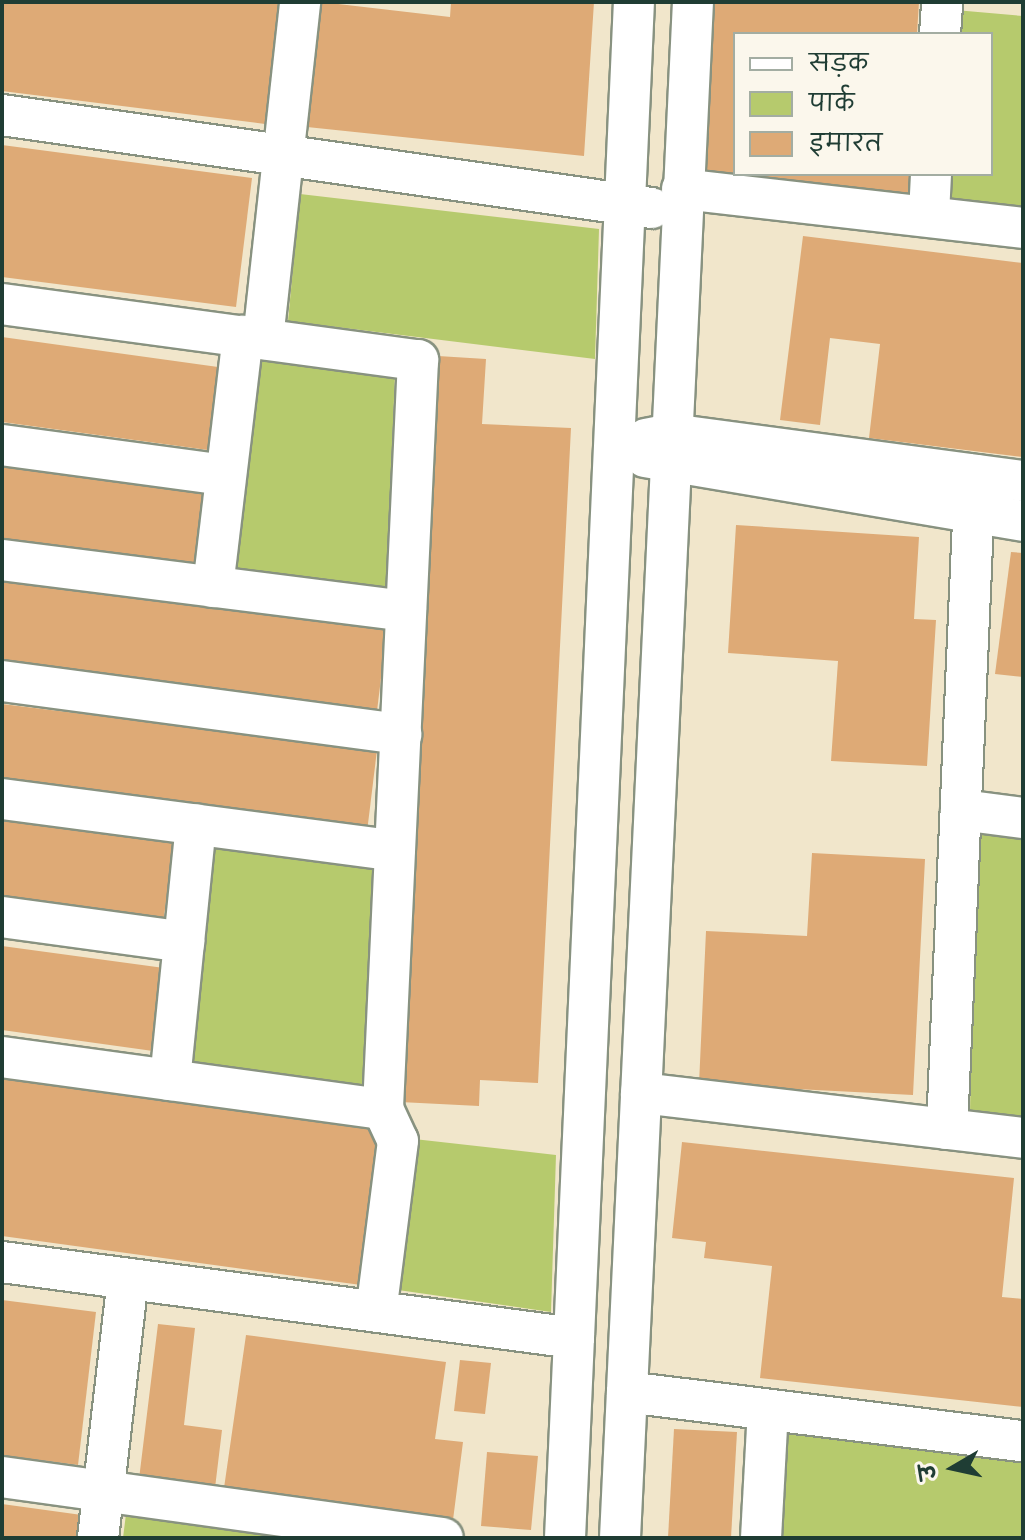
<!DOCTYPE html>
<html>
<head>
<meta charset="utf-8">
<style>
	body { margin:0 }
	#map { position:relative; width:1025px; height:1540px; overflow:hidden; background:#f1e6cb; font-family:"Balsamiq Sans","Playpen Sans Deva",sans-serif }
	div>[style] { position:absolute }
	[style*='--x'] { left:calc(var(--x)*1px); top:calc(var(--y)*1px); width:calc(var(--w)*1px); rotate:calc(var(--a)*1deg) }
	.green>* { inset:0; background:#b6ca6d }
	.building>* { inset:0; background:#deaa76 }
	.roads { filter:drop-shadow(2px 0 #889280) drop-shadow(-2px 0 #889280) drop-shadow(0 2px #889280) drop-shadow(0 -2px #889280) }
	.minor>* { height:40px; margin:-20px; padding:0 20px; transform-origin:20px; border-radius:20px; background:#fff }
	span { translate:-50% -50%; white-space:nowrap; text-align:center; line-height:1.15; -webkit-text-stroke:7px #fbf7ec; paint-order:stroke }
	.frame { position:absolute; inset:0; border:4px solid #1f3d34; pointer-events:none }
	.legend { position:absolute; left:733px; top:32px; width:260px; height:144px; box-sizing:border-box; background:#fbf7ec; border:2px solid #a3ada2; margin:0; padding:10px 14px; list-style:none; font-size:24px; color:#1f3d34 }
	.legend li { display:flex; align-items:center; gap:16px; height:40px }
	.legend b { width:40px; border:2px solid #a3ada2 }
	.north { position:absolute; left:913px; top:1428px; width:80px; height:80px; -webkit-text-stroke:6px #fbf7ec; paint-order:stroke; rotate:261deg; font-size:22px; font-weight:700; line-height:32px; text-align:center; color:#1f3d34 }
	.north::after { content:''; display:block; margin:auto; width:28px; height:36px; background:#1f3d34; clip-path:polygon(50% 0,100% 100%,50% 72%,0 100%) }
</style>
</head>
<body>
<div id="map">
	<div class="green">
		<i style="clip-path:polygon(955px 10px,1023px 16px,1023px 212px,943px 201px,944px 174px,991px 174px,991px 34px,954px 34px)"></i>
		<i style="clip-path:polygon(300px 194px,599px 229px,595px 359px,288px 321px)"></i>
		<i style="clip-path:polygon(250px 356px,395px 375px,386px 593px,225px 572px)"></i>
		<i style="clip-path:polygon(975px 829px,1023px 836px,1023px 1121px,970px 1114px)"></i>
		<i style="clip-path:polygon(204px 840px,373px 863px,364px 1087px,181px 1065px)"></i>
		<i style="clip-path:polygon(414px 1139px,556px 1155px,551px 1312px,391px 1289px)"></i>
		<i style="clip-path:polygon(785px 1426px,1023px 1457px,1023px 1538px,777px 1538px)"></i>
		<i style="clip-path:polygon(126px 1514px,325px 1538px,123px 1538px)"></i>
	</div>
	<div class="building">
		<i style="clip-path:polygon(2px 2px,280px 2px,265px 124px,2px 91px)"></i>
		<i style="clip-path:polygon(321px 2px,450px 17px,451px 2px,594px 2px,584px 156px,307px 127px)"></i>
		<i style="clip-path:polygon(712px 2px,919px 2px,917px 34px,735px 34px,735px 174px,915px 174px,913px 200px,697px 181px)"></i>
		<i style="clip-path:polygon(2px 145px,252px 178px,236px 307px,2px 277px)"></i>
		<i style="clip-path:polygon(803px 236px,1023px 263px,1023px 457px,869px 438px,880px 344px,830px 338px,820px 425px,780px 420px)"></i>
		<i style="clip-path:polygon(2px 337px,218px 367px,208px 450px,2px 422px)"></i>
		<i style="clip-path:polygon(438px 356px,486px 359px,482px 424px,571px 428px,538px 1083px,480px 1080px,479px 1106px,400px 1102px)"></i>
		<i style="clip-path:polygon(2px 458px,211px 487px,200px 570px,2px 543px)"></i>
		<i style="clip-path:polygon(736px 525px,919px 537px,914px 619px,936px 620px,927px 766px,831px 761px,838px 661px,728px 653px)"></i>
		<i style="clip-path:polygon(1011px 552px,1023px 553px,1023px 677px,995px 674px)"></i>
		<i style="clip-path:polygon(2px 581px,387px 629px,377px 711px,2px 664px)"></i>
		<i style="clip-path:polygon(2px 704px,377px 750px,367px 832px,2px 787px)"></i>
		<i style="clip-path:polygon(2px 817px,174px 841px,163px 924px,2px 902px)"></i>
		<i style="clip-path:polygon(812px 853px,925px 859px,913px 1095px,699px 1084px,706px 931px,807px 936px)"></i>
		<i style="clip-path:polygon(2px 946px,164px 968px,153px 1051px,2px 1030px)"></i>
		<i style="clip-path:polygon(2px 1078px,380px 1131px,361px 1285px,2px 1236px)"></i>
		<i style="clip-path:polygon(682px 1142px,1014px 1178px,1002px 1297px,1023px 1299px,1023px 1407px,760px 1378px,772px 1266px,704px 1258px,706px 1242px,672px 1238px)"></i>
		<i style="clip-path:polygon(2px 1300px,96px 1312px,78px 1465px,2px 1455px)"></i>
		<i style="clip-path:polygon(158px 1324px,195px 1328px,184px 1425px,222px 1430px,215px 1488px,139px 1479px)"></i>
		<i style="clip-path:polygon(246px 1335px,446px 1362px,435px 1439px,463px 1442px,453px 1520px,224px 1488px)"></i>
		<i style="clip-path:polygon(460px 1360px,491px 1363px,485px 1414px,454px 1411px)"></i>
		<i style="clip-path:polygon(674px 1429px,737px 1432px,731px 1538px,668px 1538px)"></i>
		<i style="clip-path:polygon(487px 1452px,538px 1456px,531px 1530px,481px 1526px)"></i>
		<i style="clip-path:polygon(2px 1504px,89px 1516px,86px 1538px,2px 1538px)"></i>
	</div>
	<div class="roads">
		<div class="minor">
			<i style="--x:940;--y:34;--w:32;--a:-86"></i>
			<i style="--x:2;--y:115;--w:656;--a:8.15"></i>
			<i style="--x:682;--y:189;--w:343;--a:6.5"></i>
			<i style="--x:929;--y:214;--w:40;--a:-87.1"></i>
			<i style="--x:2;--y:304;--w:420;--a:7.7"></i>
			<i style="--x:418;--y:360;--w:750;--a:92.68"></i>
			<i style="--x:383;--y:1109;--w:35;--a:65"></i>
			<i style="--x:398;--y:1141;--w:172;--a:97.3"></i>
			<i style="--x:263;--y:339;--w:339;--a:-83.7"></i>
			<i style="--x:646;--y:439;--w:25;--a:-11"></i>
			<i style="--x:671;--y:434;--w:355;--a:7.6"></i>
			<i style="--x:2;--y:445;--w:224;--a:7.7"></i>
			<i style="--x:645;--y:457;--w:383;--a:9.6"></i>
			<i style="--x:2;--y:560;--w:407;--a:7.2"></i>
			<i style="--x:213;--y:587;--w:253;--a:-83.2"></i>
			<i style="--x:2;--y:681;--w:403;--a:7.6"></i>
			<i style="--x:2;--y:799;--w:396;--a:7.5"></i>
			<i style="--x:961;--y:810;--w:63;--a:7.4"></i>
			<i style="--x:2;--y:917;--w:184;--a:7.8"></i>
			<i style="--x:2;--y:1057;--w:385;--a:7.8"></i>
			<i style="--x:170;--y:1080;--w:257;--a:-84.2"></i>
			<i style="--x:641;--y:1093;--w:385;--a:6.7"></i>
			<i style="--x:947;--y:1129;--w:655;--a:-87.55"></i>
			<i style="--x:2;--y:1262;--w:577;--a:7.57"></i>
			<i style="--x:627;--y:1392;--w:399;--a:7.1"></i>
			<i style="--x:2;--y:1477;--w:445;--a:7.9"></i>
			<i style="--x:98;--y:1538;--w:261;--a:-83.4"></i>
			<i style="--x:565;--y:1538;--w:1538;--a:-87.43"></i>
			<i style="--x:620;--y:1538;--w:1538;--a:-87.28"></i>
			<i style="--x:761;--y:1538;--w:128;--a:-86.9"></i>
		</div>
	</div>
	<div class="frame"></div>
	<ul class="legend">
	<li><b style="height:10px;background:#fff"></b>सड़क</li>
	<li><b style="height:22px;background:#b6ca6d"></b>पार्क</li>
	<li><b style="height:22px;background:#deaa76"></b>इमारत</li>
	</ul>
	<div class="north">उ</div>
</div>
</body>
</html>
